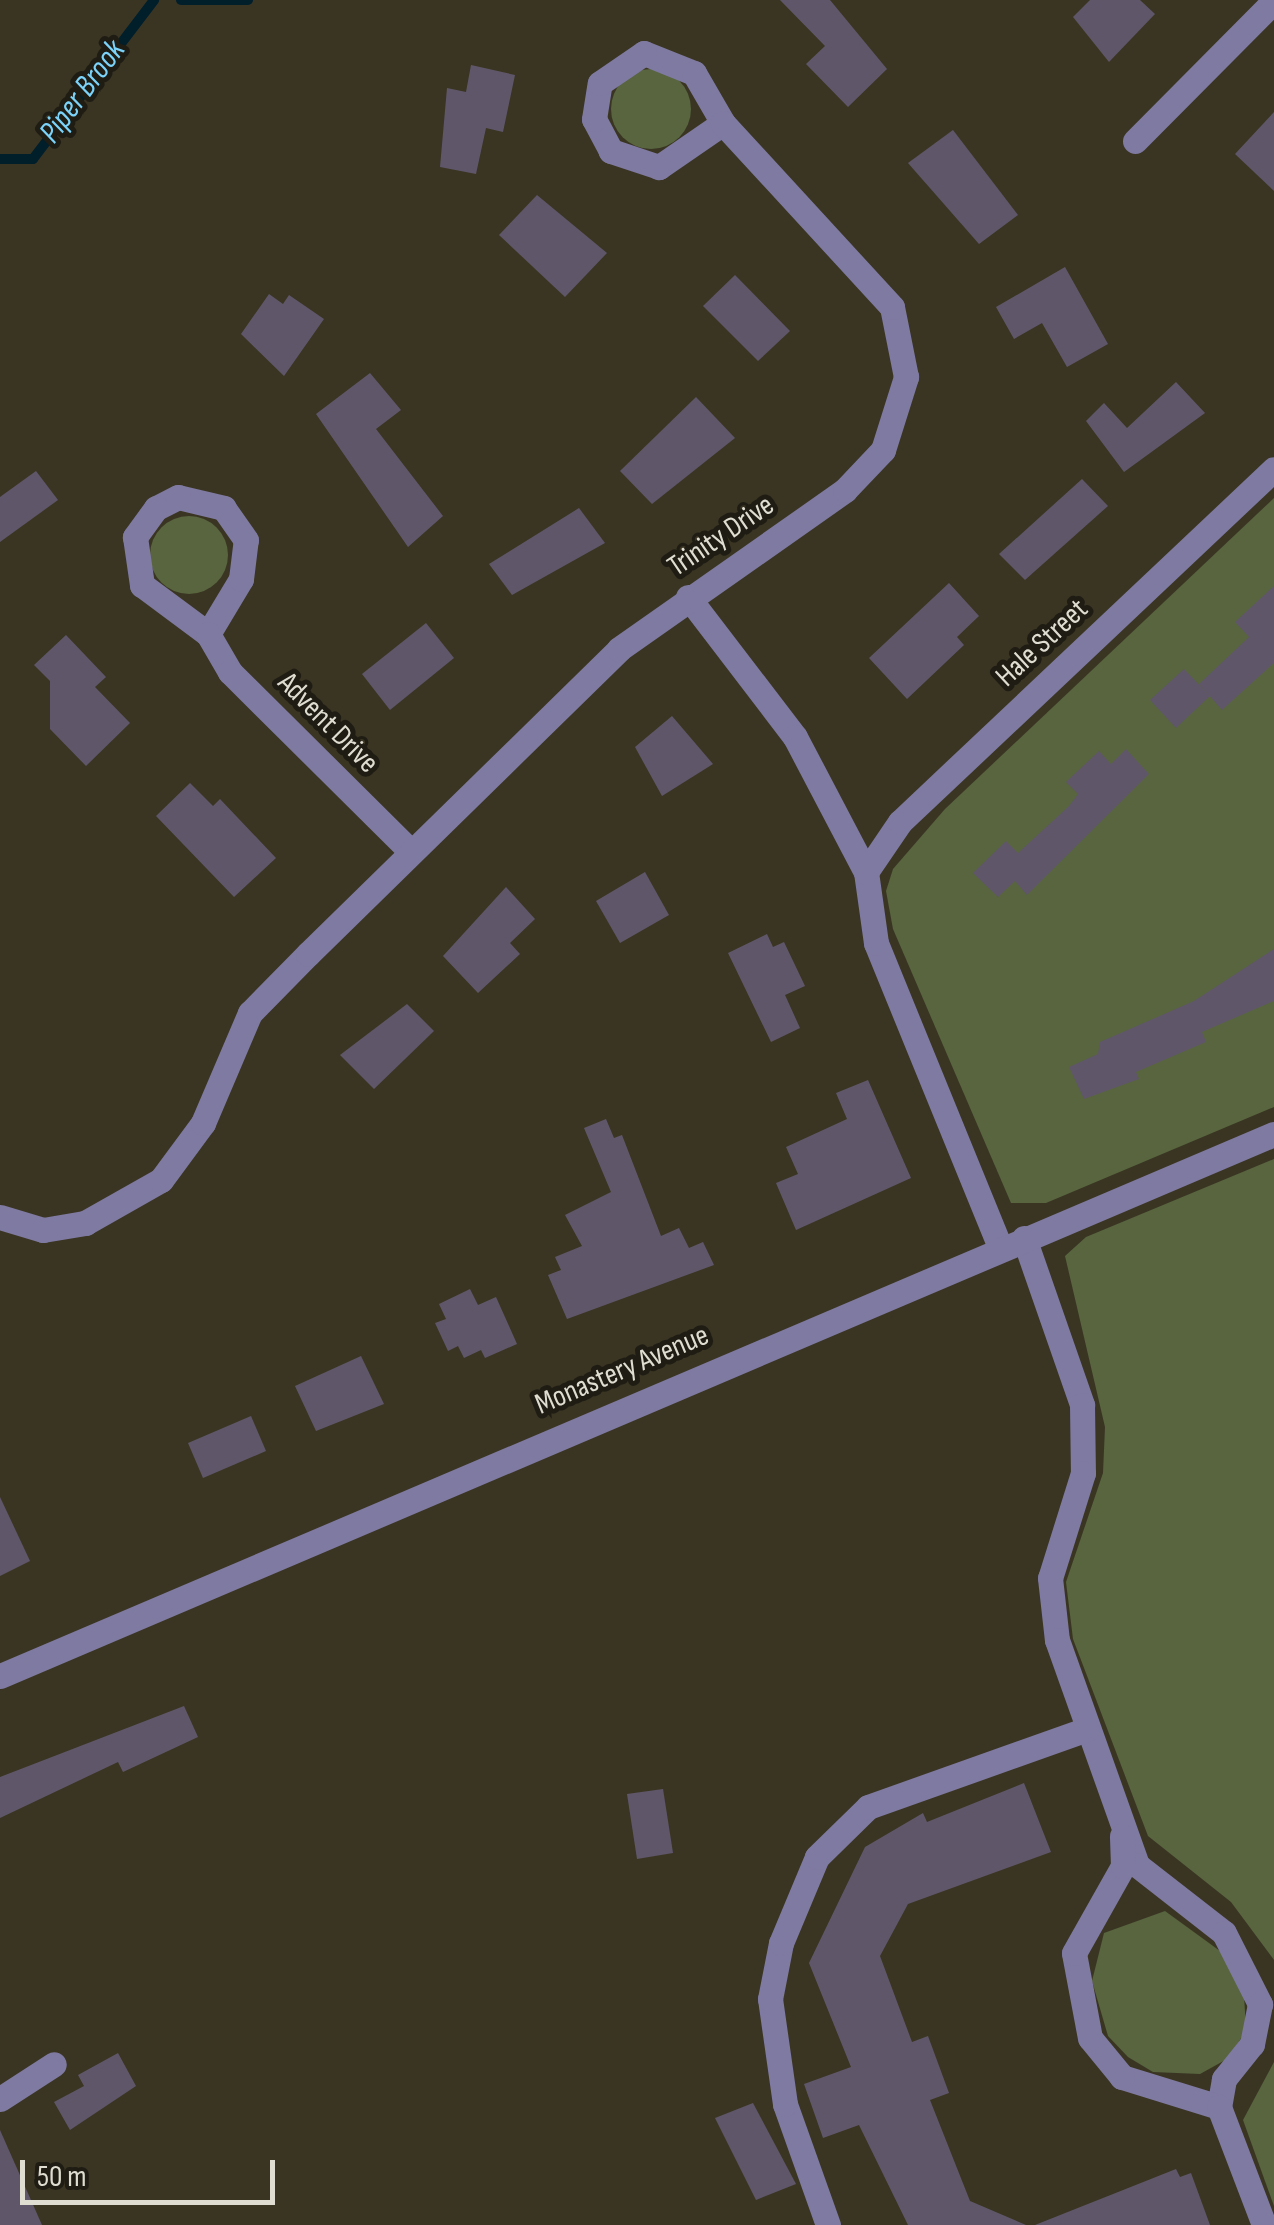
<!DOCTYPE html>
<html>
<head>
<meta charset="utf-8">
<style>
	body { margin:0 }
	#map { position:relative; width:1274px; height:2225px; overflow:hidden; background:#3a3523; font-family:"Sofia Sans Condensed",sans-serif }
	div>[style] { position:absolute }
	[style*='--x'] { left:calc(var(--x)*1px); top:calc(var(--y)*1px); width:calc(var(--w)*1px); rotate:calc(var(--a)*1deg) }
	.green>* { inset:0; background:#58653f }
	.round { border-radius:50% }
	.stream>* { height:10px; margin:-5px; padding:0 5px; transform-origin:5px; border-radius:5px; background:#011e2b }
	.building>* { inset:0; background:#5f5769 }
	.minor>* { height:25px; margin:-12.5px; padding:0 12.5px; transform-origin:12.5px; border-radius:12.5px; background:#7f7aa1 }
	span { translate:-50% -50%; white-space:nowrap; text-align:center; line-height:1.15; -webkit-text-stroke:10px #1f1c14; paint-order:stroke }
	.street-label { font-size:30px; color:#dfdcd1 }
	.water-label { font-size:32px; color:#7bd3fa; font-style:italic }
	.scale { position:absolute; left:20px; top:2160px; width:255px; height:45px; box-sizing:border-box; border:5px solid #dfdcd1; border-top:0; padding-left:12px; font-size:30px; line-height:35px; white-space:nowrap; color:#dfdcd1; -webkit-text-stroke:8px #1f1c14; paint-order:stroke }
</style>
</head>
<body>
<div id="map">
	<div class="green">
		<i class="round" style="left:611px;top:69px;width:80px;height:80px"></i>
		<i style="clip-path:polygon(1274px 498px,1274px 1107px,1046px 1203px,1011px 1203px,893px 929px,886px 891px,893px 869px,945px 809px)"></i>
		<i class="round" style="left:150px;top:516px;width:78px;height:78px"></i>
		<i style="clip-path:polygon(1274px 1159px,1274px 1960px,1231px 1902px,1148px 1836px,1073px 1639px,1066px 1582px,1103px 1473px,1105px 1427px,1065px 1256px,1086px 1237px)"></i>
		<i style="clip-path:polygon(1165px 1911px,1220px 1951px,1244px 1995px,1246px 2030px,1229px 2058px,1200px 2074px,1153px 2072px,1128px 2057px,1108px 2036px,1092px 1981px,1104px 1933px)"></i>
		<i style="clip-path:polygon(1274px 2062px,1274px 2206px,1243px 2120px)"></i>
	</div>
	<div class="stream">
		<i style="--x:181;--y:0;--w:67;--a:0"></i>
		<i style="--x:0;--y:159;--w:33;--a:0"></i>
		<i style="--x:33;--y:159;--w:200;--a:-52.7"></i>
	</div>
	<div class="building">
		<i style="clip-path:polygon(780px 0,830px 0,887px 69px,848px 107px,806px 64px,825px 46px)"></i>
		<i style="clip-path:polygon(1090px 0,1140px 0,1155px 14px,1109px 62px,1073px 17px)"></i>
		<i style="clip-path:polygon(471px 65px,515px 75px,503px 132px,486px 128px,476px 174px,440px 167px,447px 88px,466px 92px)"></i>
		<i style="clip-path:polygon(1274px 112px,1274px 191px,1235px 154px)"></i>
		<i style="clip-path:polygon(953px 130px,1018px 215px,979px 244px,908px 163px)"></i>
		<i style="clip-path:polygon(537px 195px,607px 253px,565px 297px,499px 235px)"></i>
		<i style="clip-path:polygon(1065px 267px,1108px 344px,1067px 367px,1042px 323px,1014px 339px,996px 307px)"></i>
		<i style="clip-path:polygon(735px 275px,790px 331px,758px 361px,703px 306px)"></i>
		<i style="clip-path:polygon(269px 294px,283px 304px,289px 295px,324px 319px,284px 376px,241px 334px)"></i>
		<i style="clip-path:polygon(370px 373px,401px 410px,376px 429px,443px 516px,408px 547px,316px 414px)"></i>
		<i style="clip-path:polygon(1176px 382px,1205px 413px,1124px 472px,1086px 421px,1104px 403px,1127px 428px)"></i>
		<i style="clip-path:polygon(696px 397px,735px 438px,652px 504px,620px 471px)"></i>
		<i style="clip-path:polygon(36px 471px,58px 500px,0 542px,0 497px)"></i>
		<i style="clip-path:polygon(1082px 479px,1108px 506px,1025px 580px,999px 554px)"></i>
		<i style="clip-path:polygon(579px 508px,605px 543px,512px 595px,489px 564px)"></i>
		<i style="clip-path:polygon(949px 583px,979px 616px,957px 637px,964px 645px,907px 699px,869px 658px)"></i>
		<i style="clip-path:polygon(1274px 586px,1274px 663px,1222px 710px,1199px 684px,1249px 637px,1235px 622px)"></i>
		<i style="clip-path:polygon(426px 623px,454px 658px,390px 710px,362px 674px)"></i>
		<i style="clip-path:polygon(66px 635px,106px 677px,95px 687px,130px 723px,86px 766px,50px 729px,50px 681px,34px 665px)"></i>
		<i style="clip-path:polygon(1184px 669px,1210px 696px,1176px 728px,1150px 700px)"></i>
		<i style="clip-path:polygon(672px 716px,713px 764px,662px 796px,635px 747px)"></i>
		<i style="clip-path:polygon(1126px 749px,1149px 774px,1027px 895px,1015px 881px,998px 897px,973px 873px,1006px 841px,1018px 853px,1069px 806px,1078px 794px,1066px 782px,1099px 751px,1111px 764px)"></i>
		<i style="clip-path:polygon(190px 783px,213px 806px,220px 799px,276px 858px,234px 897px,156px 816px)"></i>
		<i style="clip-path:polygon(645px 872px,669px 915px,620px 943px,596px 901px)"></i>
		<i style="clip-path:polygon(506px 887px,535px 919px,510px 943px,520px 954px,478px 993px,443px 956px)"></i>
		<i style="clip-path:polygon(767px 934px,773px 947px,784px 942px,805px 986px,785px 995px,800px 1028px,771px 1042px,728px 953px)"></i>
		<i style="clip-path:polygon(1274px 949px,1274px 1001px,1202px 1032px,1206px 1042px,1136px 1072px,1139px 1079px,1084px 1099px,1069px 1067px,1098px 1054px,1100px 1042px,1194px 1001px)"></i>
		<i style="clip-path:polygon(407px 1004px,434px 1031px,374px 1089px,340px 1055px)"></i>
		<i style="clip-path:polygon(868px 1080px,911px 1178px,796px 1230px,776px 1183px,798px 1174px,786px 1147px,847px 1119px,836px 1093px)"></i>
		<i style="clip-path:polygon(606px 1119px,614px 1138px,622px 1135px,661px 1236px,679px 1228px,689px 1248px,703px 1242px,714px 1265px,567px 1319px,548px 1275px,561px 1270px,555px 1257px,582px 1246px,565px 1215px,611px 1192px,584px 1128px)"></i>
		<i style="clip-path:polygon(470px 1289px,478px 1305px,496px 1297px,517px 1344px,485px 1358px,481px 1350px,464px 1358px,458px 1346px,448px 1351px,435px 1323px,446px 1319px,439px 1304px)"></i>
		<i style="clip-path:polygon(361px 1356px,384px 1404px,316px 1431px,295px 1386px)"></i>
		<i style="clip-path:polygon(251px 1416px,266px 1451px,203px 1478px,188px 1443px)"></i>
		<i style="clip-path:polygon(0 1497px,30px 1561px,0 1576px)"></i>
		<i style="clip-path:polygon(184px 1706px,198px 1737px,123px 1772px,118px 1762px,0 1818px,0 1777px)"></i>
		<i style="clip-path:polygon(1024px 1783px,1051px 1852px,908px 1904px,880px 1956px,912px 2042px,928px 2036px,949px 2093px,930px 2100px,970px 2201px,1026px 2225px,908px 2225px,859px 2125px,823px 2138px,804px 2084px,851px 2067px,809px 1963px,865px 1847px,923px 1813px,927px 1822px)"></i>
		<i style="clip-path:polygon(663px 1789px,673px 1853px,637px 1859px,627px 1794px)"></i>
		<i style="clip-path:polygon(118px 2053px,136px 2086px,70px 2130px,54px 2102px,84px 2086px,78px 2075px)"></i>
		<i style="clip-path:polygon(753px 2103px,796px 2184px,756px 2200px,715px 2118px)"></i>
		<i style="clip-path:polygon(0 2130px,42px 2225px,0 2225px)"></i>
		<i style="clip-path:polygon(1176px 2169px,1180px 2177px,1191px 2173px,1210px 2225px,1035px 2225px)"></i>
	</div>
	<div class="minor">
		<i style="--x:644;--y:53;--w:54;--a:21.8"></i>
		<i style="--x:694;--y:73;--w:58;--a:59.9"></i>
		<i style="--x:723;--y:123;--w:78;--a:145.5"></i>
		<i style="--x:659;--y:167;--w:51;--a:-161.6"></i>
		<i style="--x:611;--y:151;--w:36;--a:-118"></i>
		<i style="--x:594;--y:119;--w:36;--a:-81"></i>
		<i style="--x:600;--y:83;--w:53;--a:-34.3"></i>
		<i style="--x:1135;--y:141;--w:197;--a:-45.2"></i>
		<i style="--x:688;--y:597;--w:176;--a:52.6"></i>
		<i style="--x:795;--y:737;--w:153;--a:62.3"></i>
		<i style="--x:208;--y:634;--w:64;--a:-59"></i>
		<i style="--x:241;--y:579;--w:39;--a:-83"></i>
		<i style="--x:246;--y:540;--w:39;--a:-125"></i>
		<i style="--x:224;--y:508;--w:47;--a:-166.6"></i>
		<i style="--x:178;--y:497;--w:25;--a:153"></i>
		<i style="--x:156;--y:508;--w:36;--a:126"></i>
		<i style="--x:135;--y:537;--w:49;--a:81.7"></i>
		<i style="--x:142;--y:585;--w:82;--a:36.6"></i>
		<i style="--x:208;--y:634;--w:44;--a:59.9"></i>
		<i style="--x:230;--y:672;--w:255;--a:44.8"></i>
		<i style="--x:0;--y:1217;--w:45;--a:16.8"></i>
		<i style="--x:43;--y:1230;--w:43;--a:-9.5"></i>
		<i style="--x:85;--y:1223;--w:87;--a:-29.5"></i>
		<i style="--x:161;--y:1180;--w:71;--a:-53.6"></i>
		<i style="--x:203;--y:1123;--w:120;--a:-66.9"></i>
		<i style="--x:250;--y:1013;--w:83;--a:-45.5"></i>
		<i style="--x:308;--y:954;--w:436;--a:-44.4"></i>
		<i style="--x:619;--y:649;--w:276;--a:-35.1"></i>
		<i style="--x:845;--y:490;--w:55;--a:-46.5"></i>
		<i style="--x:883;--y:450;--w:77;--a:-72.5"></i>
		<i style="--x:906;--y:377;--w:71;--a:-101.3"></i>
		<i style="--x:892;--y:307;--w:250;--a:-132.6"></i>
		<i style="--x:1024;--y:1238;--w:177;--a:70.8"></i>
		<i style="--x:1082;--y:1405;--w:68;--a:89.2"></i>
		<i style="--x:1083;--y:1473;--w:110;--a:107.4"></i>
		<i style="--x:1050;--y:1578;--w:62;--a:83.6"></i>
		<i style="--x:1057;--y:1640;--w:239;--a:70.4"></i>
		<i style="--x:1137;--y:1865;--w:110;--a:38"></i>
		<i style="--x:1224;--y:1933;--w:80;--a:63.1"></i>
		<i style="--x:1260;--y:2004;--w:41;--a:101.3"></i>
		<i style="--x:1252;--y:2044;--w:45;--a:128.7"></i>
		<i style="--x:1224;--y:2079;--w:28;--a:100"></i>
		<i style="--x:1219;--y:2107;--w:102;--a:-162.8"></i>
		<i style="--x:1122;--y:2077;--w:50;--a:-129.4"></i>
		<i style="--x:1090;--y:2038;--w:86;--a:-100.7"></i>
		<i style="--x:1074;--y:1953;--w:100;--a:-60.6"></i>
		<i style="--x:1123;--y:1866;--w:30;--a:-92"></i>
		<i style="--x:1000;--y:1247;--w:328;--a:-112.2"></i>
		<i style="--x:876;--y:943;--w:72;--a:-98"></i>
		<i style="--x:866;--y:872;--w:60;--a:-55.8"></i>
		<i style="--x:900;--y:822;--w:514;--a:-43.35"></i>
		<i style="--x:0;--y:1676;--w:1384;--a:-23.05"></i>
		<i style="--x:0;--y:2099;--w:64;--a:-32.9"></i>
		<i style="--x:1219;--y:2107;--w:126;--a:69.1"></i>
		<i style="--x:828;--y:2225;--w:128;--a:-109.6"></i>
		<i style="--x:785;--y:2104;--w:106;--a:-98.1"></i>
		<i style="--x:770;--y:1999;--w:57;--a:-78.9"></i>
		<i style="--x:781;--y:1943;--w:93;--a:-67.3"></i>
		<i style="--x:817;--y:1857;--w:71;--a:-44.4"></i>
		<i style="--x:868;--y:1807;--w:232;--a:-19.6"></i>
	</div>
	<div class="street-label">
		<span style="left:721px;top:536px;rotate:-34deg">Trinity Drive</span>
		<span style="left:1042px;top:643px;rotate:-43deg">Hale Street</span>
		<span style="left:328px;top:723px;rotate:45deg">Advent Drive</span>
		<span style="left:622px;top:1370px;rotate:-23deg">Monastery Avenue</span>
	</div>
	<div class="water-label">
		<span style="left:83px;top:92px;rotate:-53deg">Piper Brook</span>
	</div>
	<div class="scale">50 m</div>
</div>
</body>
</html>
